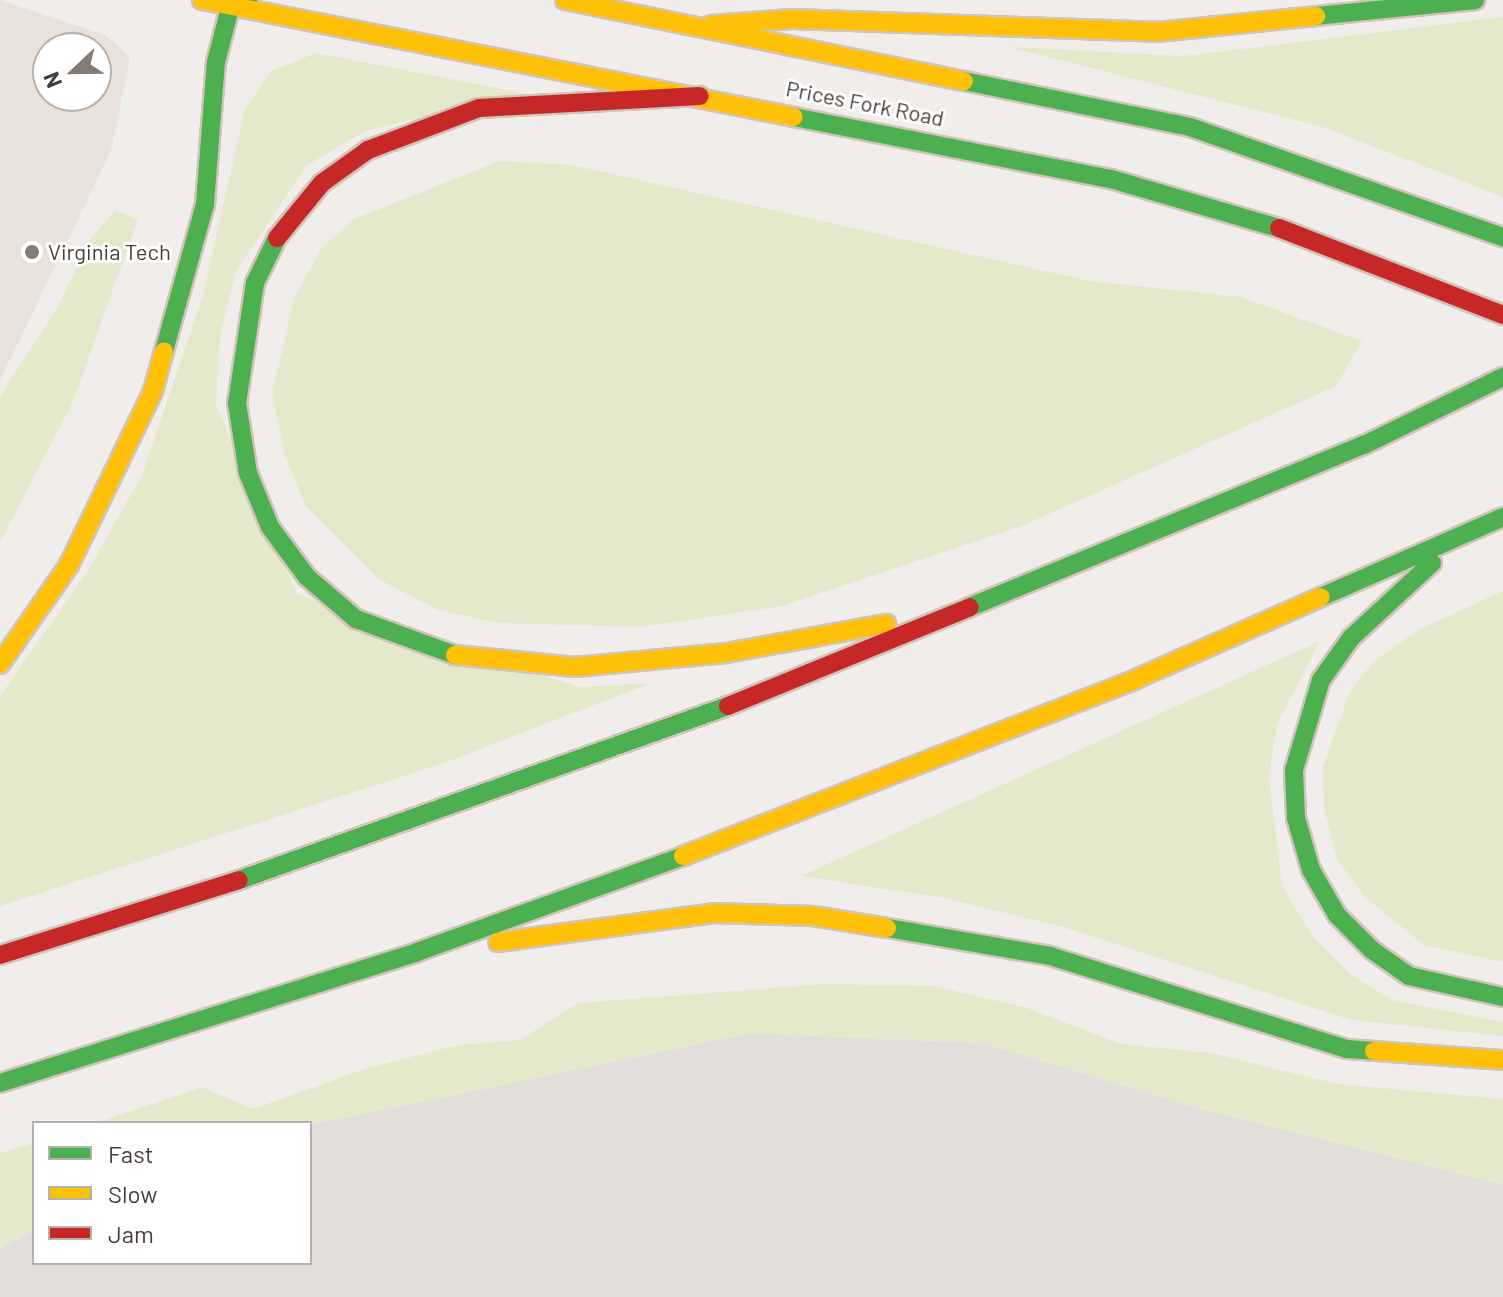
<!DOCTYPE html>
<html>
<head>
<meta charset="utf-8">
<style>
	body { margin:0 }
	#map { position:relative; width:1503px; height:1297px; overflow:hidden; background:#f0edeb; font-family:Barlow,sans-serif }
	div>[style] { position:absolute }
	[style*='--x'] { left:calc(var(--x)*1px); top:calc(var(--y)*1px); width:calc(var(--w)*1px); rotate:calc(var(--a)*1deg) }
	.industrial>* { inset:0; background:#e2ddda }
	.education>* { inset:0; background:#eae2da }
	.green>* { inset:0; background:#e4e9cc }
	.roads { filter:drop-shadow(2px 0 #d1c4b9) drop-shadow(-2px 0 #d1c4b9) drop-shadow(0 2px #d1c4b9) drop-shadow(0 -2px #d1c4b9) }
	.fast>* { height:18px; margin:-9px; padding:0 9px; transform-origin:9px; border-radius:9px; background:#4caf50 }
	.slow>* { height:18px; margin:-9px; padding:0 9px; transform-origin:9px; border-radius:9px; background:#ffc107 }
	.jam>* { height:18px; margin:-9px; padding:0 9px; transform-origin:9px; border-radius:9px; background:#c62828 }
	.dots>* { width:22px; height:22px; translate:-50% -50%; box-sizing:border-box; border:4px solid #fff; border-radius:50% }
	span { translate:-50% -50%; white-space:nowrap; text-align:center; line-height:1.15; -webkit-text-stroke:6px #fff; paint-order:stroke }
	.street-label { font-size:22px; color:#463d37 }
	.poi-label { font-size:22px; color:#463d37 }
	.left { translate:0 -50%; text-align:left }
	.legend { position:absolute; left:32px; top:1121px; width:280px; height:144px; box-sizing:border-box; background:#fff; border:2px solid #b5b1af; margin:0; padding:10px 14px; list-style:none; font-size:24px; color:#463d37 }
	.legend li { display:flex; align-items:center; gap:16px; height:40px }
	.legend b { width:40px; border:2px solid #b5b1af }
	.north { position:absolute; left:32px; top:32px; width:80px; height:80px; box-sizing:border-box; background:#fff; border:2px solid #b5b1af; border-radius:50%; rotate:248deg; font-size:22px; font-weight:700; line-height:32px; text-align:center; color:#463d37 }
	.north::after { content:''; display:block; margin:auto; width:28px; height:36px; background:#827b76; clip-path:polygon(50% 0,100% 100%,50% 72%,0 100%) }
</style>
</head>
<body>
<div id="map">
	<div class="industrial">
		<i style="clip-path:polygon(751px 1033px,983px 1043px,1205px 1110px,1503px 1185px,1503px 1297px,0 1297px,0 1248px,34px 1231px,34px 1263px,310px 1263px,310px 1125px)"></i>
	</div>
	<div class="education">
		<i style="clip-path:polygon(evenodd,0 0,105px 35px,130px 57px,111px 151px,0 380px,0 0,48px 48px,96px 48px,96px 96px,48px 96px,48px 48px)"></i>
	</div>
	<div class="green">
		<i style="clip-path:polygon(1503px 17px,1503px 197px,1326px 128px,1009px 47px,1183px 56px)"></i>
		<i style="clip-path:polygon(316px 53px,523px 93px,365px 131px,306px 166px,236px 271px,220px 335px,216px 405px,297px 594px,579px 687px,651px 683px,444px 763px,0 906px,0 696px,86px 574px,142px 475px,203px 295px,245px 109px,271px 71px)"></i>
		<i style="clip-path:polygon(500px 161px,572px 165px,1090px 281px,1241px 297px,1362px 341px,1336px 386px,1024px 525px,782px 606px,642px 627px,500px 623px,438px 610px,380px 580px,305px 505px,285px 456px,272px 393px,295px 296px,321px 249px,352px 220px)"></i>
		<i style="clip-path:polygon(115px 211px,138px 219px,73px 402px,0 542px,0 396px,56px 310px,91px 238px)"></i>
		<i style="clip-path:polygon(1503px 591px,1503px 962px,1424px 945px,1364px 896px,1337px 859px,1324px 810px,1323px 766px,1350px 692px,1374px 661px,1420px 629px)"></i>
		<i style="clip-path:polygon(1320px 641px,1277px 724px,1269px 777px,1282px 886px,1313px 937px,1349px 973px,1392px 1000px,1503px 1022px,1503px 1036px,1351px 1020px,1063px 927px,944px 898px,801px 876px)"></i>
		<i style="clip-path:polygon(824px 984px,934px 986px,1027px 1008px,1121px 1044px,1212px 1053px,1338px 1084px,1503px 1099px,1503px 1185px,1205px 1110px,983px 1043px,751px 1033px,310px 1125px,95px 1123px,202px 1087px,253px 1109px,367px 1068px,458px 1045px,520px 1040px,578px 1003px)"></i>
		<i style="clip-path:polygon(34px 1143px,34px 1231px,0 1248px,0 1153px)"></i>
	</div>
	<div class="roads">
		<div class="fast">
			<i style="--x:1316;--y:16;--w:160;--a:-5.7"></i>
			<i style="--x:964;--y:81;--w:231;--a:11.5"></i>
			<i style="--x:1190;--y:127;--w:332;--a:19.4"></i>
			<i style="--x:794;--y:117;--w:323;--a:11.1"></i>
			<i style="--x:1111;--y:179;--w:175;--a:16.3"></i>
			<i style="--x:277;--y:238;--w:50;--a:116.1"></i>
			<i style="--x:255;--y:283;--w:121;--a:98.5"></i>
			<i style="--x:237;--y:403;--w:71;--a:81.1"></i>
			<i style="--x:248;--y:473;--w:58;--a:67.8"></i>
			<i style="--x:270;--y:527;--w:62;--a:53.5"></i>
			<i style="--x:307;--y:577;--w:65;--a:40.6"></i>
			<i style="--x:356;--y:619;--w:105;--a:20"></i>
			<i style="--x:164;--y:351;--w:153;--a:-74.4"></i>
			<i style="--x:205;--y:204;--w:142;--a:-85.6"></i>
			<i style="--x:216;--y:62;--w:56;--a:-75.5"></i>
			<i style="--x:230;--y:8;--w:20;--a:-24"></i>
			<i style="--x:1432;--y:563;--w:110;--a:137.2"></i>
			<i style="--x:1351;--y:638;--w:52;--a:125.5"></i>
			<i style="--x:1321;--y:680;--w:94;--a:106.7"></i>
			<i style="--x:1294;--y:770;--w:48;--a:87.6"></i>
			<i style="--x:1296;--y:818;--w:54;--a:73.9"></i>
			<i style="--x:1311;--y:870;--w:52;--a:60"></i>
			<i style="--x:1337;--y:915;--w:49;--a:45"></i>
			<i style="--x:1372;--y:950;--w:45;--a:35.1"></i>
			<i style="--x:1409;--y:976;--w:96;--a:12.6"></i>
			<i style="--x:1321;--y:597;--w:199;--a:-23.7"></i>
			<i style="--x:970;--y:607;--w:426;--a:-22.4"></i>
			<i style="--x:1364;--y:445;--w:155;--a:-26.1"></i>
			<i style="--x:239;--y:880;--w:519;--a:-19.59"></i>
			<i style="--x:887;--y:928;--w:165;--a:9.7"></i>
			<i style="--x:1050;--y:956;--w:311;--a:17.4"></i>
			<i style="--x:1347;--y:1049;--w:27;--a:4"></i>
			<i style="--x:0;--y:1083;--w:437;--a:-17.4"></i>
			<i style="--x:417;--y:952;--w:283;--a:-19.8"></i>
		</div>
		<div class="slow">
			<i style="--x:202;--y:0;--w:603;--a:11.18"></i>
			<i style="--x:565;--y:0;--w:407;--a:11.5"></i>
			<i style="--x:711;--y:25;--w:81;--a:-4.2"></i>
			<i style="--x:792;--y:19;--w:365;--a:2"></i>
			<i style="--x:1157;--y:32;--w:160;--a:-5.7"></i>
			<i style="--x:455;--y:655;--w:121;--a:5.7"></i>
			<i style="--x:575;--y:667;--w:152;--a:-5.3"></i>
			<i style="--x:726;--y:653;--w:163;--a:-10.3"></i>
			<i style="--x:0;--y:664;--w:121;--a:-55.1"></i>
			<i style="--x:69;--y:565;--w:193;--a:-64.2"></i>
			<i style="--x:153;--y:391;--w:41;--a:-74.6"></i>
			<i style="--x:683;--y:856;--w:486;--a:-21.3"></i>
			<i style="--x:1136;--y:679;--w:202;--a:-23.9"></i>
			<i style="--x:498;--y:942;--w:218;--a:-7.6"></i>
			<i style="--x:714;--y:913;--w:99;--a:1.7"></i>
			<i style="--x:813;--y:916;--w:75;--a:9.2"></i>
			<i style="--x:1374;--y:1051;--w:129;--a:4"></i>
		</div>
		<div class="jam">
			<i style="--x:1279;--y:228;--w:240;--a:21.2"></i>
			<i style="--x:277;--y:238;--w:71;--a:-50.7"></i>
			<i style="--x:322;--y:183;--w:57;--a:-35.7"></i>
			<i style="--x:368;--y:150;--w:119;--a:-20.7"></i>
			<i style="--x:479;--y:108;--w:221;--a:-3.1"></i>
			<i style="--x:728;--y:706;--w:261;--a:-22.2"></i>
			<i style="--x:0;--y:955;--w:250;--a:-17.4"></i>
		</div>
	</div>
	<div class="dots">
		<i style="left:32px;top:252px;background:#827b76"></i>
	</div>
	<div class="street-label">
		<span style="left:865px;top:103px;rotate:11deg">Prices Fork Road</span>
	</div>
	<div class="poi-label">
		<span class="left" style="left:48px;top:252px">Virginia Tech</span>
	</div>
	<ul class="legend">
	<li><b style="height:10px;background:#4caf50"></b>Fast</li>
	<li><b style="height:10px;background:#ffc107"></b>Slow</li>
	<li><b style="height:10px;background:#c62828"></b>Jam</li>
	</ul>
	<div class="north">N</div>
</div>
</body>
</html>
